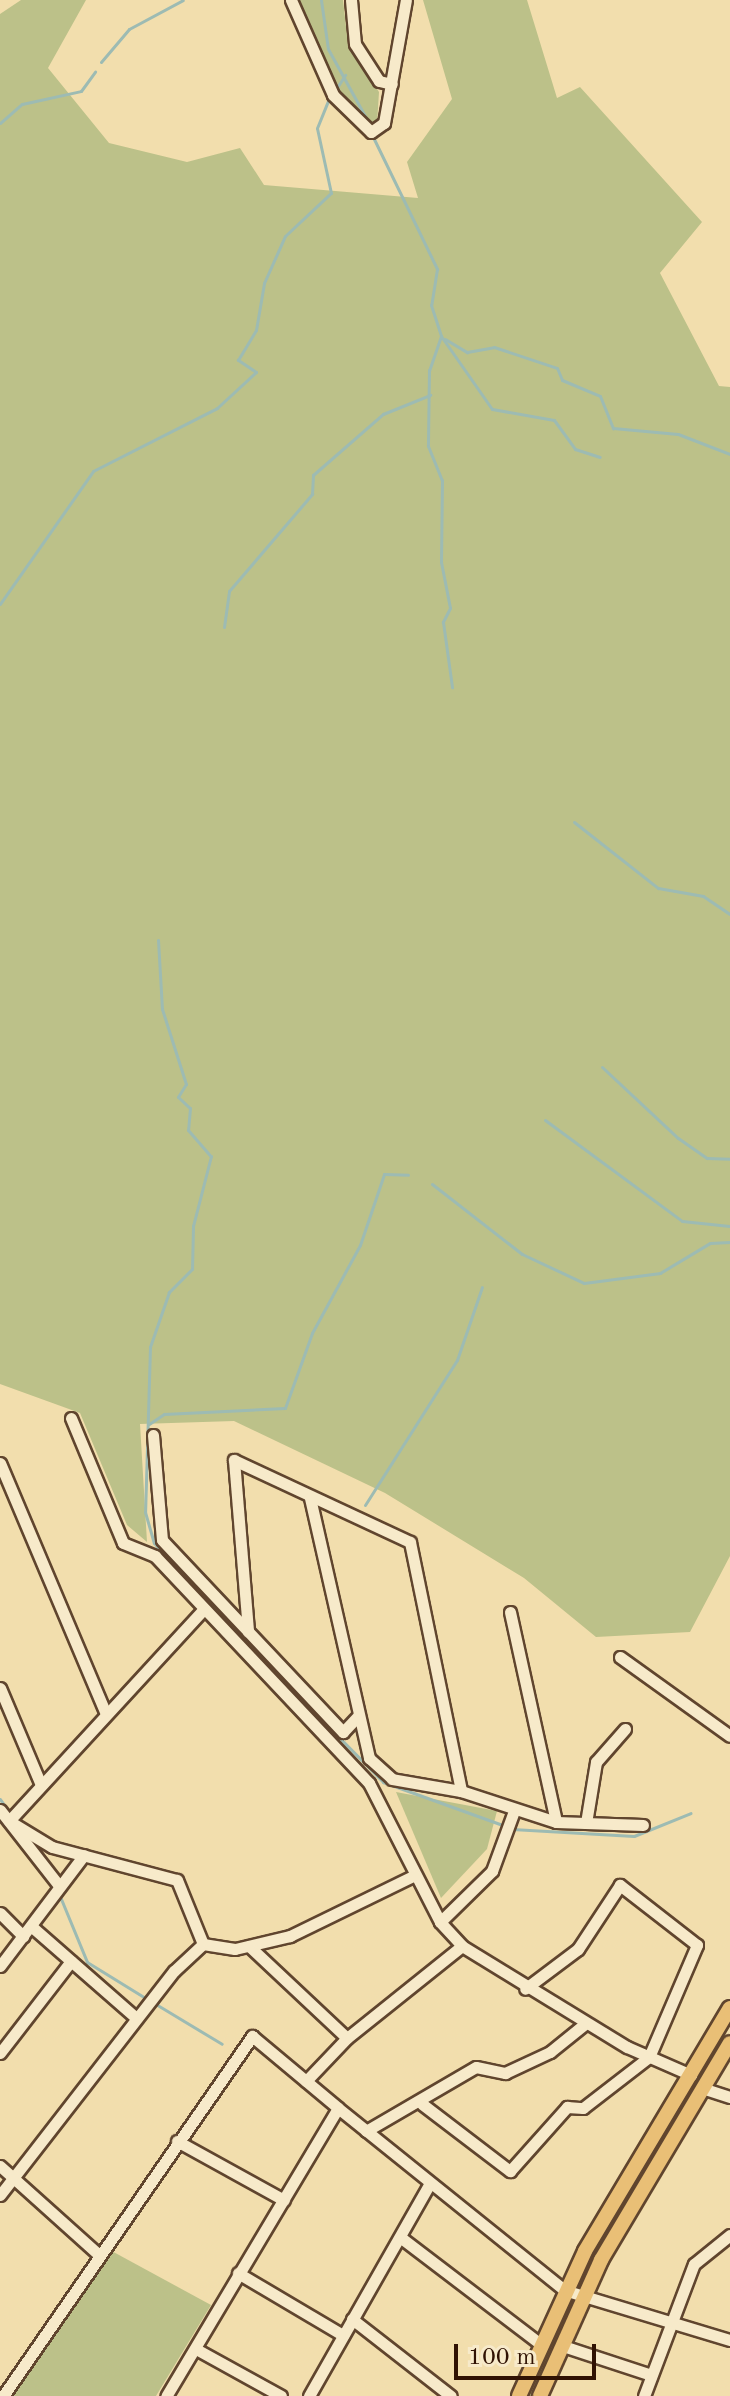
<!DOCTYPE html>
<html>
<head>
<meta charset="utf-8">
<style>
	body { margin:0 }
	#map { position:relative; width:730px; height:2396px; overflow:hidden; background:#f2dead; font-family:"Old Standard TT",serif }
	div>[style] { position:absolute }
	[style*='--x'] { left:calc(var(--x)*1px); top:calc(var(--y)*1px); width:calc(var(--w)*1px); rotate:calc(var(--a)*1deg) }
	.green>* { inset:0; background:#bcc189 }
	.stream>* { height:3px; margin:-1.5px; padding:0 1.5px; transform-origin:1.5px; border-radius:1.5px; background:#9dbbb3 }
	.roads { filter:drop-shadow(2px 0 #60452e) drop-shadow(-2px 0 #60452e) drop-shadow(0 2px #60452e) drop-shadow(0 -2px #60452e) }
	.minor>* { height:11px; margin:-5.5px; padding:0 5.5px; transform-origin:5.5px; border-radius:5.5px; background:#f7eaca }
	.major>* { height:14px; margin:-7px; padding:0 7px; transform-origin:7px; border-radius:7px; background:#e9bf76 }
	span { translate:-50% -50%; white-space:nowrap; text-align:center; line-height:1.15; -webkit-text-stroke:6px #f7eaca; paint-order:stroke }
	.scale { position:absolute; left:454px; top:2344px; width:142px; height:36px; box-sizing:border-box; border:4px solid #301203; border-top:0; padding-left:10px; font-size:24px; line-height:28px; white-space:nowrap; color:#301203; -webkit-text-stroke:6px #f7eaca; paint-order:stroke }
</style>
</head>
<body>
<div id="map">
	<div class="green">
		<i style="clip-path:polygon(21px 0,86px 0,48px 68px,109px 143px,187px 162px,240px 148px,264px 185px,418px 198px,407px 162px,452px 99px,423px 0,527px 0,557px 98px,580px 87px,702px 222px,660px 273px,719px 386px,730px 387px,730px 1556px,690px 1632px,596px 1637px,524px 1578px,385px 1493px,234px 1421px,140px 1424px,147px 1542px,127px 1525px,80px 1413px,0 1384px,0 14px)"></i>
		<i style="clip-path:polygon(298px 0,343px 0,348px 44px,379px 92px,377px 124px,367px 126px,342px 96px)"></i>
		<i style="clip-path:polygon(396px 1792px,497px 1811px,487px 1849px,441px 1898px)"></i>
		<i style="clip-path:polygon(108px 2249px,211px 2305px,156px 2396px,11px 2396px)"></i>
		<i style="clip-path:polygon(556px 2325px,563px 2326px,534px 2396px,526px 2396px)"></i>
	</div>
	<div class="stream">
		<i style="--x:321;--y:0;--w:49;--a:81.9"></i>
		<i style="--x:328;--y:49;--w:89;--a:61.1"></i>
		<i style="--x:101;--y:62;--w:43;--a:-49.7"></i>
		<i style="--x:129;--y:29;--w:61;--a:-28.2"></i>
		<i style="--x:336;--y:89;--w:17;--a:-57"></i>
		<i style="--x:0;--y:123;--w:29;--a:-41"></i>
		<i style="--x:22;--y:104;--w:60;--a:-12.4"></i>
		<i style="--x:81;--y:91;--w:24;--a:-54"></i>
		<i style="--x:373;--y:137;--w:147;--a:64.1"></i>
		<i style="--x:437;--y:269;--w:36;--a:99"></i>
		<i style="--x:431;--y:305;--w:33;--a:72"></i>
		<i style="--x:441;--y:336;--w:89;--a:55.1"></i>
		<i style="--x:492;--y:409;--w:63;--a:10.1"></i>
		<i style="--x:554;--y:420;--w:36;--a:54"></i>
		<i style="--x:575;--y:449;--w:26;--a:18"></i>
		<i style="--x:441;--y:336;--w:36;--a:109"></i>
		<i style="--x:429;--y:370;--w:76;--a:90.8"></i>
		<i style="--x:428;--y:446;--w:37;--a:68"></i>
		<i style="--x:442;--y:480;--w:82;--a:90.7"></i>
		<i style="--x:441;--y:562;--w:47;--a:78.9"></i>
		<i style="--x:450;--y:608;--w:16;--a:117"></i>
		<i style="--x:443;--y:622;--w:66;--a:82.1"></i>
		<i style="--x:445;--y:339;--w:26;--a:31"></i>
		<i style="--x:467;--y:352;--w:27;--a:-10"></i>
		<i style="--x:494;--y:347;--w:66;--a:18.4"></i>
		<i style="--x:557;--y:368;--w:13;--a:67"></i>
		<i style="--x:562;--y:380;--w:41;--a:22.8"></i>
		<i style="--x:600;--y:396;--w:35;--a:68"></i>
		<i style="--x:613;--y:428;--w:65;--a:5.3"></i>
		<i style="--x:678;--y:434;--w:56;--a:21"></i>
		<i style="--x:0;--y:604;--w:162;--a:-55"></i>
		<i style="--x:93;--y:471;--w:139;--a:-26.9"></i>
		<i style="--x:217;--y:408;--w:53;--a:-42.7"></i>
		<i style="--x:256;--y:372;--w:22;--a:-146"></i>
		<i style="--x:238;--y:360;--w:35;--a:-59"></i>
		<i style="--x:256;--y:330;--w:48;--a:-80.3"></i>
		<i style="--x:264;--y:283;--w:51;--a:-65.9"></i>
		<i style="--x:285;--y:236;--w:63;--a:-43.1"></i>
		<i style="--x:331;--y:193;--w:66;--a:-102.2"></i>
		<i style="--x:317;--y:128;--w:32;--a:-68"></i>
		<i style="--x:224;--y:627;--w:36;--a:-82"></i>
		<i style="--x:229;--y:591;--w:128;--a:-49.4"></i>
		<i style="--x:312;--y:494;--w:19;--a:-87"></i>
		<i style="--x:313;--y:475;--w:93;--a:-41.1"></i>
		<i style="--x:383;--y:414;--w:51;--a:-22"></i>
		<i style="--x:574;--y:822;--w:107;--a:38.2"></i>
		<i style="--x:658;--y:888;--w:46;--a:10.1"></i>
		<i style="--x:703;--y:896;--w:32;--a:34"></i>
		<i style="--x:158;--y:940;--w:69;--a:86.7"></i>
		<i style="--x:162;--y:1009;--w:79;--a:72.3"></i>
		<i style="--x:186;--y:1084;--w:15;--a:122"></i>
		<i style="--x:178;--y:1097;--w:16;--a:43"></i>
		<i style="--x:190;--y:1108;--w:22;--a:95"></i>
		<i style="--x:188;--y:1130;--w:35;--a:49"></i>
		<i style="--x:211;--y:1156;--w:72;--a:104.4"></i>
		<i style="--x:193;--y:1226;--w:43;--a:91.3"></i>
		<i style="--x:192;--y:1269;--w:33;--a:135"></i>
		<i style="--x:169;--y:1292;--w:58;--a:109.1"></i>
		<i style="--x:150;--y:1347;--w:165;--a:91.7"></i>
		<i style="--x:145;--y:1512;--w:32;--a:74"></i>
		<i style="--x:154;--y:1543;--w:127;--a:47.2"></i>
		<i style="--x:602;--y:1067;--w:104;--a:43.1"></i>
		<i style="--x:678;--y:1138;--w:35;--a:35"></i>
		<i style="--x:707;--y:1158;--w:23;--a:2"></i>
		<i style="--x:545;--y:1120;--w:170;--a:36.4"></i>
		<i style="--x:682;--y:1221;--w:48;--a:5.9"></i>
		<i style="--x:432;--y:1184;--w:114;--a:37.9"></i>
		<i style="--x:522;--y:1254;--w:68;--a:25.1"></i>
		<i style="--x:584;--y:1283;--w:77;--a:-7.5"></i>
		<i style="--x:660;--y:1273;--w:58;--a:-31"></i>
		<i style="--x:710;--y:1243;--w:20;--a:-3"></i>
		<i style="--x:149;--y:1424;--w:18;--a:-34"></i>
		<i style="--x:164;--y:1414;--w:121;--a:-2.8"></i>
		<i style="--x:285;--y:1408;--w:80;--a:-70.2"></i>
		<i style="--x:312;--y:1333;--w:100;--a:-61.4"></i>
		<i style="--x:360;--y:1245;--w:75;--a:-71.3"></i>
		<i style="--x:384;--y:1174;--w:24;--a:2"></i>
		<i style="--x:365;--y:1505;--w:172;--a:-57.6"></i>
		<i style="--x:457;--y:1360;--w:77;--a:-71.1"></i>
		<i style="--x:252;--y:1649;--w:187;--a:45.4"></i>
		<i style="--x:383;--y:1782;--w:130;--a:19.8"></i>
		<i style="--x:0;--y:1799;--w:21;--a:55"></i>
		<i style="--x:512;--y:1829;--w:122;--a:3.3"></i>
		<i style="--x:634;--y:1836;--w:61;--a:-22"></i>
		<i style="--x:59;--y:1894;--w:74;--a:67.6"></i>
		<i style="--x:87;--y:1962;--w:70;--a:31.7"></i>
		<i style="--x:154;--y:2003;--w:79;--a:31.1"></i>
	</div>
	<div class="roads">
		<div class="minor">
			<i style="--x:291;--y:0;--w:104;--a:66.1"></i>
			<i style="--x:333;--y:95;--w:53;--a:44.2"></i>
			<i style="--x:371;--y:132;--w:16;--a:-35"></i>
			<i style="--x:384;--y:123;--w:125;--a:-79.9"></i>
			<i style="--x:351;--y:0;--w:44;--a:84.8"></i>
			<i style="--x:355;--y:44;--w:44;--a:57"></i>
			<i style="--x:379;--y:81;--w:13;--a:13"></i>
			<i style="--x:71;--y:1418;--w:135;--a:67.4"></i>
			<i style="--x:123;--y:1543;--w:35;--a:22"></i>
			<i style="--x:155;--y:1556;--w:312;--a:46.7"></i>
			<i style="--x:369;--y:1783;--w:156;--a:62.9"></i>
			<i style="--x:440;--y:1922;--w:33;--a:47"></i>
			<i style="--x:462;--y:1946;--w:193;--a:31.5"></i>
			<i style="--x:627;--y:2047;--w:70;--a:23.6"></i>
			<i style="--x:153;--y:1435;--w:105;--a:85.1"></i>
			<i style="--x:162;--y:1540;--w:264;--a:46.7"></i>
			<i style="--x:343;--y:1732;--w:22;--a:-47"></i>
			<i style="--x:234;--y:1460;--w:194;--a:25"></i>
			<i style="--x:410;--y:1542;--w:254;--a:78.4"></i>
			<i style="--x:461;--y:1791;--w:100;--a:18.1"></i>
			<i style="--x:556;--y:1822;--w:87;--a:2"></i>
			<i style="--x:234;--y:1460;--w:172;--a:85.3"></i>
			<i style="--x:0;--y:1463;--w:272;--a:67.1"></i>
			<i style="--x:310;--y:1498;--w:267;--a:77.2"></i>
			<i style="--x:369;--y:1758;--w:31;--a:42"></i>
			<i style="--x:392;--y:1779;--w:70;--a:9.9"></i>
			<i style="--x:202;--y:1611;--w:285;--a:132.6"></i>
			<i style="--x:9;--y:1821;--w:50;--a:31.2"></i>
			<i style="--x:52;--y:1847;--w:129;--a:14.8"></i>
			<i style="--x:177;--y:1880;--w:69;--a:67.9"></i>
			<i style="--x:510;--y:1612;--w:215;--a:77.6"></i>
			<i style="--x:620;--y:1657;--w:135;--a:35.7"></i>
			<i style="--x:0;--y:1688;--w:105;--a:67.1"></i>
			<i style="--x:0;--y:1810;--w:93;--a:52"></i>
			<i style="--x:586;--y:1823;--w:62;--a:-80.7"></i>
			<i style="--x:596;--y:1762;--w:44;--a:-48.7"></i>
			<i style="--x:0;--y:1913;--w:33;--a:45"></i>
			<i style="--x:440;--y:1922;--w:73;--a:-44.4"></i>
			<i style="--x:492;--y:1871;--w:64;--a:-69.9"></i>
			<i style="--x:31;--y:1926;--w:140;--a:41.2"></i>
			<i style="--x:249;--y:1946;--w:134;--a:43.2"></i>
			<i style="--x:0;--y:1966;--w:139;--a:-52.9"></i>
			<i style="--x:0;--y:2053;--w:116;--a:-52.3"></i>
			<i style="--x:306;--y:2081;--w:59;--a:-46.4"></i>
			<i style="--x:347;--y:2038;--w:147;--a:-38.7"></i>
			<i style="--x:705;--y:2089;--w:26;--a:18"></i>
			<i style="--x:422;--y:2104;--w:111;--a:37.3"></i>
			<i style="--x:510;--y:2171;--w:86;--a:-48.3"></i>
			<i style="--x:567;--y:2107;--w:16;--a:4"></i>
			<i style="--x:583;--y:2108;--w:83;--a:-37.7"></i>
			<i style="--x:649;--y:2057;--w:122;--a:-66.8"></i>
			<i style="--x:697;--y:1945;--w:98;--a:-142.1"></i>
			<i style="--x:620;--y:1885;--w:77;--a:123.3"></i>
			<i style="--x:578;--y:1949;--w:66;--a:143"></i>
			<i style="--x:338;--y:2108;--w:290;--a:38.8"></i>
			<i style="--x:564;--y:2290;--w:173;--a:16.8"></i>
			<i style="--x:366;--y:2131;--w:127;--a:-30.2"></i>
			<i style="--x:476;--y:2067;--w:30;--a:12"></i>
			<i style="--x:505;--y:2073;--w:50;--a:-25"></i>
			<i style="--x:550;--y:2052;--w:46;--a:-38.9"></i>
			<i style="--x:177;--y:2141;--w:122;--a:28.9"></i>
			<i style="--x:0;--y:2166;--w:130;--a:41.9"></i>
			<i style="--x:0;--y:2195;--w:284;--a:-52.2"></i>
			<i style="--x:174;--y:1971;--w:40;--a:-43"></i>
			<i style="--x:203;--y:1944;--w:32;--a:9"></i>
			<i style="--x:235;--y:1949;--w:57;--a:-13.3"></i>
			<i style="--x:290;--y:1936;--w:139;--a:-26"></i>
			<i style="--x:400;--y:2237;--w:178;--a:37.3"></i>
			<i style="--x:238;--y:2273;--w:122;--a:30.6"></i>
			<i style="--x:352;--y:2319;--w:125;--a:37.9"></i>
			<i style="--x:563;--y:2346;--w:93;--a:18.2"></i>
			<i style="--x:196;--y:2349;--w:97;--a:28.9"></i>
			<i style="--x:3;--y:2396;--w:438;--a:-55.3"></i>
			<i style="--x:252;--y:2036;--w:112;--a:39.9"></i>
			<i style="--x:338;--y:2108;--w:335;--a:120.8"></i>
			<i style="--x:309;--y:2396;--w:245;--a:-60.4"></i>
			<i style="--x:644;--y:2396;--w:141;--a:-69.3"></i>
			<i style="--x:694;--y:2264;--w:46;--a:-38.9"></i>
		</div>
		<div class="major">
			<i style="--x:519;--y:2396;--w:159;--a:-65.5"></i>
			<i style="--x:585;--y:2251;--w:283;--a:-59.2"></i>
			<i style="--x:540;--y:2396;--w:149;--a:-65.8"></i>
			<i style="--x:601;--y:2260;--w:252;--a:-59.3"></i>
		</div>
	</div>
	<div class="scale">100 m</div>
</div>
</body>
</html>
